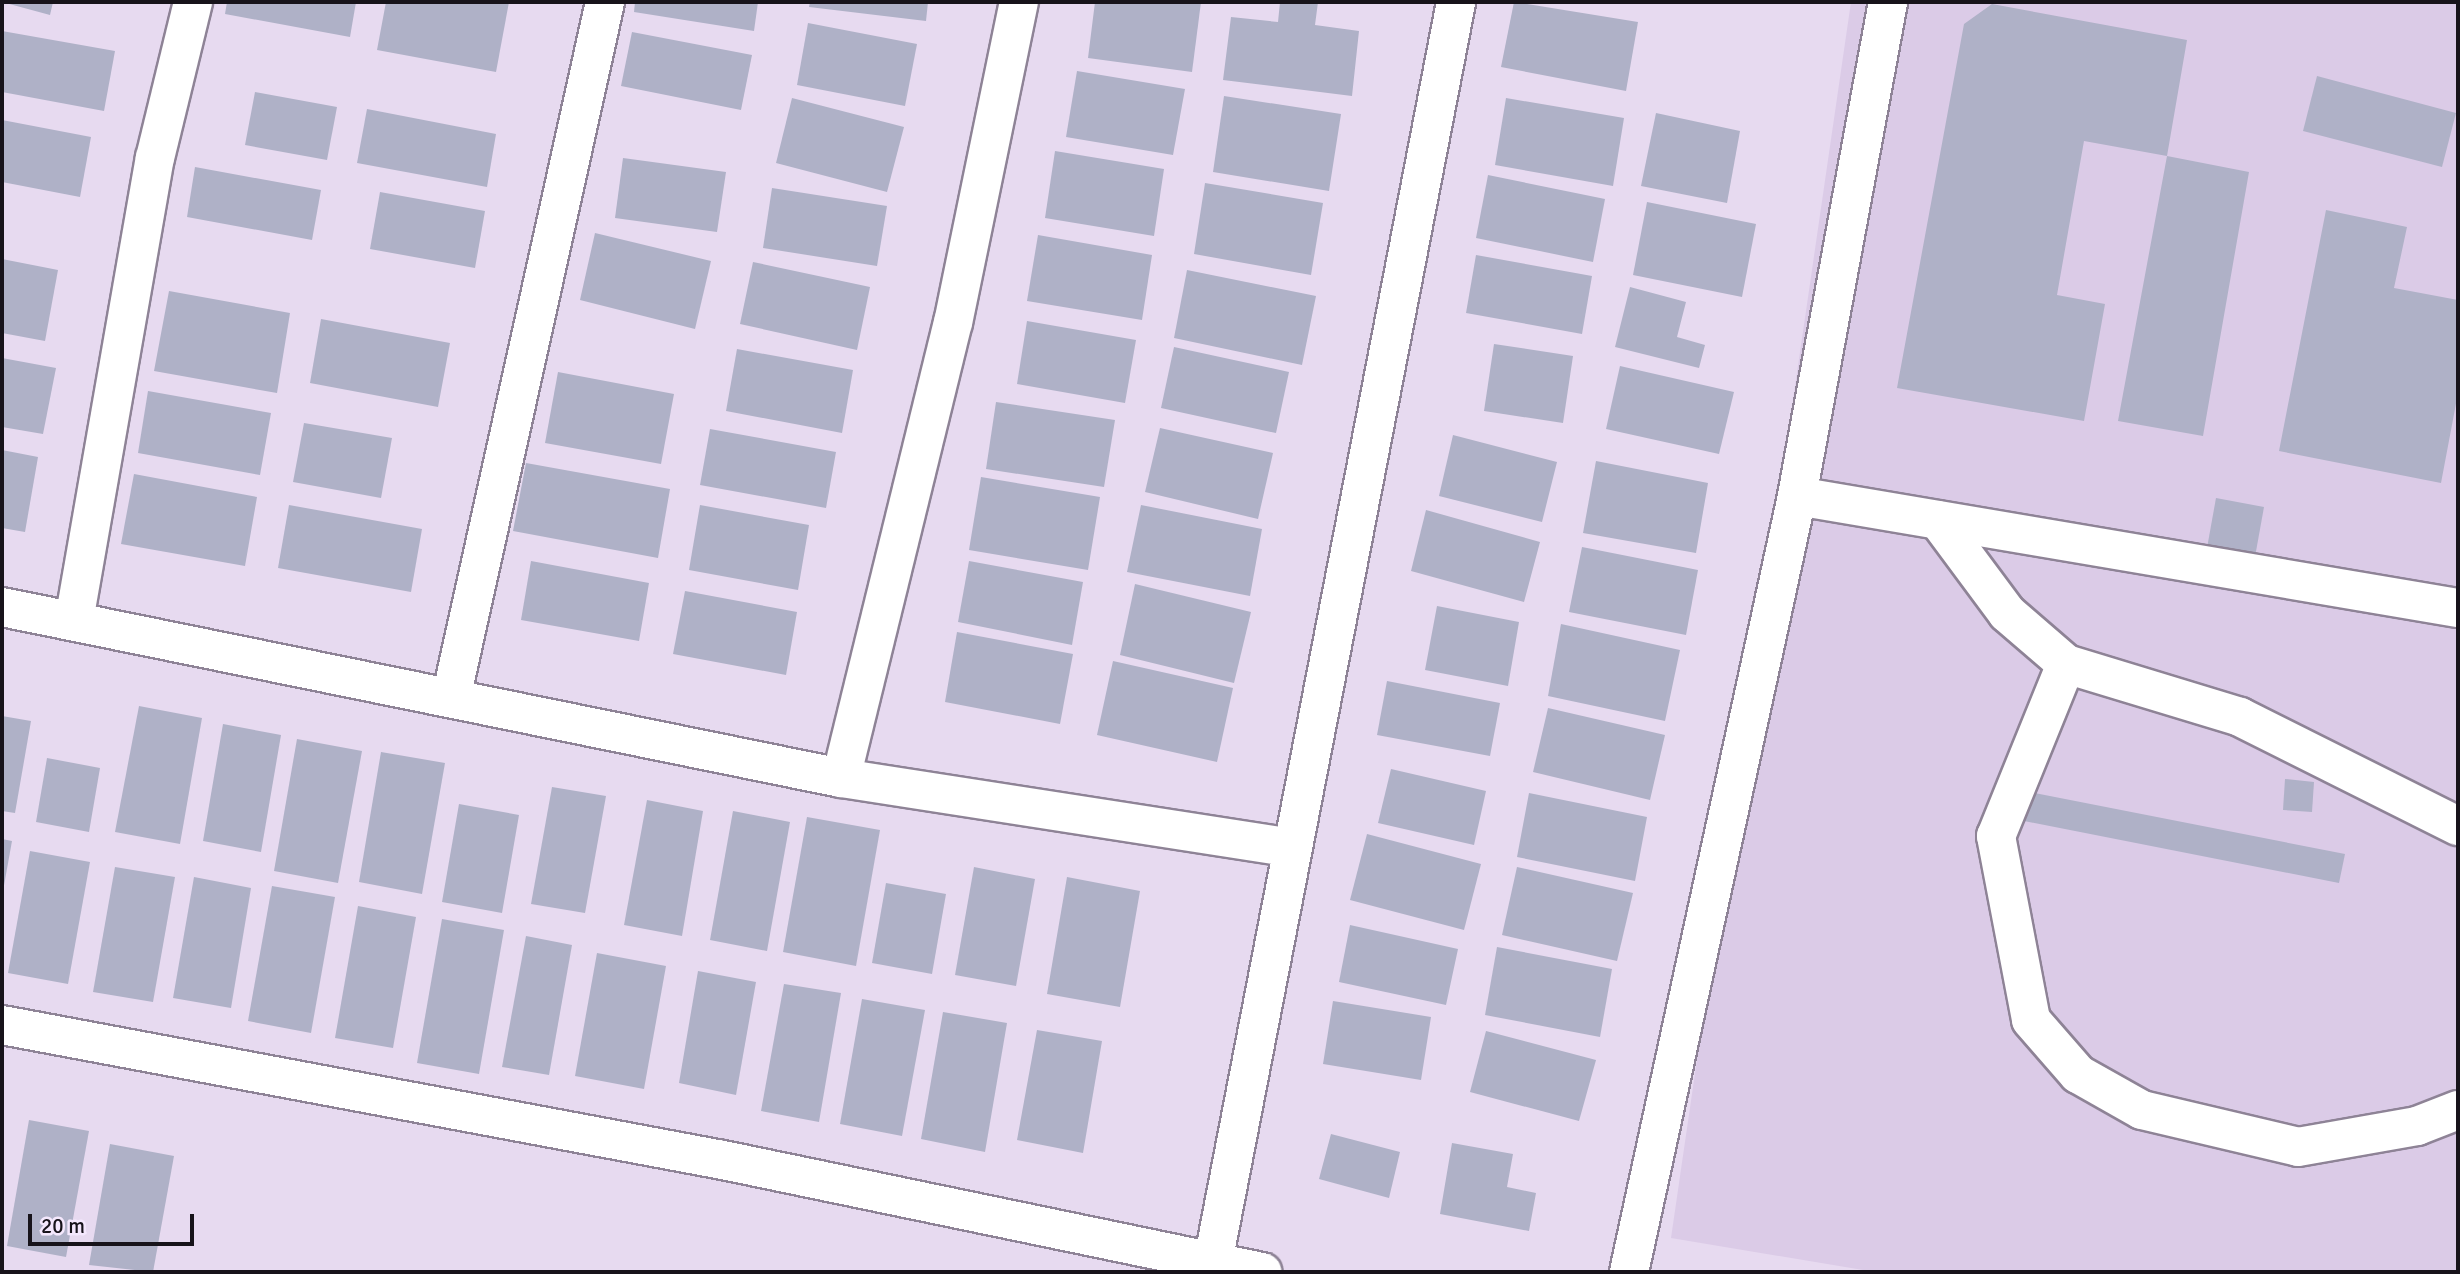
<!DOCTYPE html>
<html>
<head>
<meta charset="utf-8">
<style>
	body { margin:0 }
	#map { position:relative; width:2460px; height:1274px; overflow:hidden; background:#e7daf0; font-family:Signika,sans-serif }
	div>[style] { position:absolute }
	[style*='--x'] { left:calc(var(--x)*1px); top:calc(var(--y)*1px); width:calc(var(--w)*1px); rotate:calc(var(--a)*1deg) }
	.built>* { inset:0; background:#dbcbe7 }
	.building>* { inset:0; background:#afb1c7 }
	.roads { filter:drop-shadow(2px 0 #8e8396) drop-shadow(-2px 0 #8e8396) drop-shadow(0 2px #8e8396) drop-shadow(0 -2px #8e8396) }
	.minor>* { height:38px; margin:-19px; padding:0 19px; transform-origin:19px; border-radius:19px; background:#fff }
	span { translate:-50% -50%; white-space:nowrap; text-align:center; line-height:1.15; -webkit-text-stroke:7px #f4e8fd; paint-order:stroke }
	.frame { position:absolute; inset:0; border:4px solid #17131a; pointer-events:none }
	.scale { position:absolute; left:28px; top:1214px; width:166px; height:32px; box-sizing:border-box; border:4px solid #17131a; border-top:0; padding-left:9px; font-size:21px; line-height:24px; white-space:nowrap; color:#17131a; -webkit-text-stroke:5px #f4e8fd; paint-order:stroke }
</style>
</head>
<body>
<div id="map">
	<div class="built">
		<i style="clip-path:polygon(1851px 2px,2458px 2px,2458px 1272px,1875px 1272px,1671px 1238px)"></i>
	</div>
	<div class="building">
		<i style="clip-path:polygon(2px 2px,53px 2px,50px 15px)"></i>
		<i style="clip-path:polygon(227px 2px,356px 2px,350px 37px,225px 14px)"></i>
		<i style="clip-path:polygon(386px 2px,509px 2px,496px 72px,377px 50px)"></i>
		<i style="clip-path:polygon(635px 2px,758px 2px,754px 31px,634px 12px)"></i>
		<i style="clip-path:polygon(810px 2px,928px 2px,926px 21px,809px 7px)"></i>
		<i style="clip-path:polygon(1095px 2px,1201px 2px,1192px 72px,1088px 58px)"></i>
		<i style="clip-path:polygon(1280px 2px,1318px 2px,1315px 25px,1359px 31px,1352px 96px,1223px 80px,1231px 17px,1278px 22px)"></i>
		<i style="clip-path:polygon(1514px 2px,1638px 22px,1626px 91px,1501px 67px)"></i>
		<i style="clip-path:polygon(1992px 4px,2187px 40px,2167px 156px,2249px 172px,2203px 436px,2118px 421px,2167px 156px,2084px 141px,2057px 295px,2105px 304px,2084px 421px,1897px 388px,1964px 24px)"></i>
		<i style="clip-path:polygon(808px 23px,917px 44px,905px 106px,797px 85px)"></i>
		<i style="clip-path:polygon(2px 31px,115px 51px,104px 111px,2px 92px)"></i>
		<i style="clip-path:polygon(632px 32px,752px 55px,741px 110px,621px 86px)"></i>
		<i style="clip-path:polygon(1077px 71px,1185px 89px,1173px 155px,1066px 137px)"></i>
		<i style="clip-path:polygon(2317px 76px,2456px 113px,2442px 167px,2303px 131px)"></i>
		<i style="clip-path:polygon(255px 92px,337px 107px,327px 160px,245px 145px)"></i>
		<i style="clip-path:polygon(1224px 96px,1341px 114px,1329px 191px,1213px 172px)"></i>
		<i style="clip-path:polygon(792px 98px,904px 127px,887px 192px,776px 163px)"></i>
		<i style="clip-path:polygon(1506px 98px,1624px 118px,1613px 186px,1495px 165px)"></i>
		<i style="clip-path:polygon(367px 109px,496px 134px,487px 187px,357px 163px)"></i>
		<i style="clip-path:polygon(1656px 113px,1740px 131px,1727px 203px,1641px 186px)"></i>
		<i style="clip-path:polygon(2px 120px,91px 137px,80px 197px,2px 182px)"></i>
		<i style="clip-path:polygon(1055px 151px,1164px 169px,1154px 236px,1045px 218px)"></i>
		<i style="clip-path:polygon(623px 158px,726px 172px,717px 232px,615px 218px)"></i>
		<i style="clip-path:polygon(195px 167px,321px 190px,312px 240px,187px 217px)"></i>
		<i style="clip-path:polygon(1488px 175px,1605px 199px,1593px 262px,1476px 238px)"></i>
		<i style="clip-path:polygon(1205px 183px,1323px 203px,1311px 275px,1194px 254px)"></i>
		<i style="clip-path:polygon(772px 188px,887px 206px,877px 266px,763px 248px)"></i>
		<i style="clip-path:polygon(380px 192px,485px 211px,475px 268px,370px 249px)"></i>
		<i style="clip-path:polygon(1647px 202px,1756px 224px,1742px 297px,1633px 275px)"></i>
		<i style="clip-path:polygon(2326px 210px,2407px 227px,2394px 288px,2458px 300px,2458px 393px,2441px 483px,2279px 451px)"></i>
		<i style="clip-path:polygon(595px 233px,711px 261px,695px 329px,580px 300px)"></i>
		<i style="clip-path:polygon(1038px 235px,1152px 255px,1142px 320px,1027px 301px)"></i>
		<i style="clip-path:polygon(1476px 255px,1592px 276px,1582px 334px,1466px 313px)"></i>
		<i style="clip-path:polygon(2px 259px,58px 270px,45px 341px,2px 333px)"></i>
		<i style="clip-path:polygon(753px 262px,870px 287px,857px 350px,740px 324px)"></i>
		<i style="clip-path:polygon(1187px 270px,1316px 296px,1302px 365px,1174px 338px)"></i>
		<i style="clip-path:polygon(1630px 287px,1686px 302px,1677px 337px,1705px 345px,1699px 368px,1615px 347px)"></i>
		<i style="clip-path:polygon(169px 291px,290px 313px,277px 393px,154px 371px)"></i>
		<i style="clip-path:polygon(321px 319px,450px 343px,438px 407px,310px 383px)"></i>
		<i style="clip-path:polygon(1027px 321px,1136px 340px,1125px 403px,1017px 384px)"></i>
		<i style="clip-path:polygon(1494px 344px,1573px 356px,1563px 423px,1484px 411px)"></i>
		<i style="clip-path:polygon(1174px 347px,1289px 372px,1276px 433px,1161px 408px)"></i>
		<i style="clip-path:polygon(737px 349px,853px 370px,842px 433px,726px 411px)"></i>
		<i style="clip-path:polygon(2px 358px,56px 368px,43px 434px,2px 427px)"></i>
		<i style="clip-path:polygon(1620px 366px,1734px 392px,1719px 454px,1606px 429px)"></i>
		<i style="clip-path:polygon(558px 372px,674px 394px,661px 464px,545px 443px)"></i>
		<i style="clip-path:polygon(148px 391px,271px 413px,260px 475px,138px 453px)"></i>
		<i style="clip-path:polygon(996px 402px,1115px 420px,1104px 487px,986px 469px)"></i>
		<i style="clip-path:polygon(304px 423px,392px 438px,381px 498px,293px 482px)"></i>
		<i style="clip-path:polygon(1160px 428px,1273px 453px,1258px 519px,1145px 492px)"></i>
		<i style="clip-path:polygon(710px 429px,836px 452px,826px 508px,700px 485px)"></i>
		<i style="clip-path:polygon(1453px 435px,1557px 462px,1542px 522px,1439px 496px)"></i>
		<i style="clip-path:polygon(2px 450px,38px 457px,25px 532px,2px 528px)"></i>
		<i style="clip-path:polygon(1596px 461px,1708px 483px,1696px 553px,1583px 533px)"></i>
		<i style="clip-path:polygon(526px 463px,670px 489px,658px 558px,513px 531px)"></i>
		<i style="clip-path:polygon(134px 474px,257px 497px,245px 566px,121px 544px)"></i>
		<i style="clip-path:polygon(981px 477px,1100px 497px,1088px 570px,969px 550px)"></i>
		<i style="clip-path:polygon(2216px 498px,2264px 507px,2255px 557px,2207px 548px)"></i>
		<i style="clip-path:polygon(289px 505px,422px 529px,411px 592px,278px 568px)"></i>
		<i style="clip-path:polygon(700px 505px,809px 525px,798px 590px,689px 570px)"></i>
		<i style="clip-path:polygon(1141px 505px,1262px 529px,1250px 596px,1127px 572px)"></i>
		<i style="clip-path:polygon(1426px 510px,1540px 542px,1524px 602px,1411px 571px)"></i>
		<i style="clip-path:polygon(1582px 547px,1698px 570px,1686px 635px,1569px 612px)"></i>
		<i style="clip-path:polygon(531px 561px,649px 583px,639px 641px,521px 620px)"></i>
		<i style="clip-path:polygon(969px 561px,1083px 582px,1072px 645px,958px 622px)"></i>
		<i style="clip-path:polygon(1135px 584px,1251px 612px,1234px 683px,1120px 655px)"></i>
		<i style="clip-path:polygon(685px 591px,797px 612px,786px 675px,673px 654px)"></i>
		<i style="clip-path:polygon(1437px 606px,1519px 622px,1508px 686px,1425px 670px)"></i>
		<i style="clip-path:polygon(1561px 624px,1680px 650px,1665px 721px,1548px 696px)"></i>
		<i style="clip-path:polygon(957px 632px,1073px 654px,1060px 724px,945px 702px)"></i>
		<i style="clip-path:polygon(1113px 661px,1233px 688px,1217px 762px,1097px 735px)"></i>
		<i style="clip-path:polygon(1387px 681px,1500px 703px,1490px 756px,1377px 735px)"></i>
		<i style="clip-path:polygon(139px 706px,202px 718px,180px 844px,115px 832px)"></i>
		<i style="clip-path:polygon(1548px 708px,1665px 735px,1650px 800px,1533px 772px)"></i>
		<i style="clip-path:polygon(2px 716px,31px 721px,15px 813px,2px 811px)"></i>
		<i style="clip-path:polygon(223px 724px,281px 735px,261px 852px,203px 841px)"></i>
		<i style="clip-path:polygon(297px 739px,362px 751px,338px 883px,274px 871px)"></i>
		<i style="clip-path:polygon(381px 752px,445px 763px,422px 894px,359px 882px)"></i>
		<i style="clip-path:polygon(47px 758px,100px 768px,89px 832px,36px 822px)"></i>
		<i style="clip-path:polygon(1391px 769px,1486px 791px,1474px 845px,1378px 823px)"></i>
		<i style="clip-path:polygon(2285px 779px,2314px 782px,2312px 812px,2283px 810px)"></i>
		<i style="clip-path:polygon(552px 787px,606px 796px,585px 913px,531px 904px)"></i>
		<i style="clip-path:polygon(2019px 790px,2345px 854px,2339px 883px,2014px 819px)"></i>
		<i style="clip-path:polygon(1529px 793px,1647px 817px,1635px 881px,1517px 857px)"></i>
		<i style="clip-path:polygon(647px 800px,703px 811px,682px 936px,624px 925px)"></i>
		<i style="clip-path:polygon(459px 804px,519px 815px,502px 913px,442px 902px)"></i>
		<i style="clip-path:polygon(733px 811px,790px 822px,767px 951px,710px 940px)"></i>
		<i style="clip-path:polygon(807px 817px,880px 830px,856px 966px,783px 952px)"></i>
		<i style="clip-path:polygon(1367px 834px,1481px 864px,1464px 930px,1350px 900px)"></i>
		<i style="clip-path:polygon(2px 839px,12px 841px,3px 891px,2px 891px)"></i>
		<i style="clip-path:polygon(30px 851px,90px 862px,68px 984px,8px 973px)"></i>
		<i style="clip-path:polygon(115px 867px,175px 877px,153px 1002px,93px 992px)"></i>
		<i style="clip-path:polygon(974px 867px,1035px 879px,1016px 986px,955px 975px)"></i>
		<i style="clip-path:polygon(1517px 867px,1633px 893px,1617px 961px,1502px 935px)"></i>
		<i style="clip-path:polygon(194px 877px,251px 888px,231px 1008px,173px 998px)"></i>
		<i style="clip-path:polygon(1067px 877px,1140px 891px,1120px 1007px,1047px 994px)"></i>
		<i style="clip-path:polygon(886px 883px,946px 894px,932px 974px,872px 963px)"></i>
		<i style="clip-path:polygon(272px 886px,335px 897px,311px 1033px,248px 1021px)"></i>
		<i style="clip-path:polygon(358px 906px,416px 917px,393px 1048px,335px 1038px)"></i>
		<i style="clip-path:polygon(442px 919px,504px 930px,479px 1074px,417px 1063px)"></i>
		<i style="clip-path:polygon(1350px 925px,1458px 949px,1446px 1005px,1339px 982px)"></i>
		<i style="clip-path:polygon(526px 936px,572px 945px,549px 1075px,502px 1067px)"></i>
		<i style="clip-path:polygon(1497px 947px,1612px 969px,1600px 1037px,1485px 1015px)"></i>
		<i style="clip-path:polygon(597px 953px,666px 966px,644px 1089px,575px 1076px)"></i>
		<i style="clip-path:polygon(698px 971px,756px 982px,736px 1095px,679px 1083px)"></i>
		<i style="clip-path:polygon(784px 984px,841px 993px,819px 1122px,761px 1111px)"></i>
		<i style="clip-path:polygon(862px 999px,925px 1010px,902px 1136px,840px 1124px)"></i>
		<i style="clip-path:polygon(1333px 1001px,1431px 1017px,1421px 1080px,1323px 1064px)"></i>
		<i style="clip-path:polygon(943px 1012px,1007px 1023px,985px 1152px,921px 1139px)"></i>
		<i style="clip-path:polygon(1037px 1030px,1102px 1041px,1083px 1153px,1017px 1140px)"></i>
		<i style="clip-path:polygon(1486px 1031px,1596px 1060px,1579px 1121px,1470px 1092px)"></i>
		<i style="clip-path:polygon(29px 1120px,89px 1131px,66px 1257px,7px 1246px)"></i>
		<i style="clip-path:polygon(1331px 1134px,1400px 1152px,1389px 1198px,1319px 1179px)"></i>
		<i style="clip-path:polygon(1452px 1143px,1513px 1154px,1507px 1187px,1536px 1193px,1529px 1231px,1440px 1214px)"></i>
		<i style="clip-path:polygon(110px 1144px,174px 1156px,153px 1272px,89px 1265px)"></i>
	</div>
	<div class="roads">
		<div class="minor">
			<i style="--x:1797;--y:496;--w:670;--a:9.62"></i>
			<i style="--x:1938;--y:520;--w:116;--a:53.4"></i>
			<i style="--x:2007;--y:613;--w:78;--a:40.8"></i>
			<i style="--x:2066;--y:664;--w:182;--a:16.9"></i>
			<i style="--x:2240;--y:717;--w:244;--a:26.6"></i>
			<i style="--x:2;--y:607;--w:856;--a:11.52"></i>
			<i style="--x:841;--y:778;--w:453;--a:8.8"></i>
			<i style="--x:74;--y:621;--w:470;--a:-80.1"></i>
			<i style="--x:155;--y:158;--w:161;--a:-76.3"></i>
			<i style="--x:2066;--y:664;--w:186;--a:112.1"></i>
			<i style="--x:1996;--y:836;--w:187;--a:79.2"></i>
			<i style="--x:2031;--y:1020;--w:72;--a:49"></i>
			<i style="--x:2078;--y:1074;--w:73;--a:29.4"></i>
			<i style="--x:2142;--y:1110;--w:160;--a:13.3"></i>
			<i style="--x:2298;--y:1147;--w:121;--a:-10"></i>
			<i style="--x:2417;--y:1126;--w:44;--a:-21.3"></i>
			<i style="--x:451;--y:698;--w:713;--a:-77.52"></i>
			<i style="--x:841;--y:778;--w:469;--a:-76.2"></i>
			<i style="--x:953;--y:323;--w:328;--a:-78.4"></i>
			<i style="--x:2;--y:1025;--w:734;--a:10.61"></i>
			<i style="--x:723;--y:1160;--w:551;--a:11.74"></i>
			<i style="--x:1213;--y:1262;--w:1283;--a:-79.08"></i>
			<i style="--x:1629;--y:1272;--w:794;--a:-77.78"></i>
			<i style="--x:1797;--y:496;--w:502;--a:-79.56"></i>
		</div>
	</div>
	<div class="frame"></div>
	<div class="scale">20 m</div>
</div>
</body>
</html>
